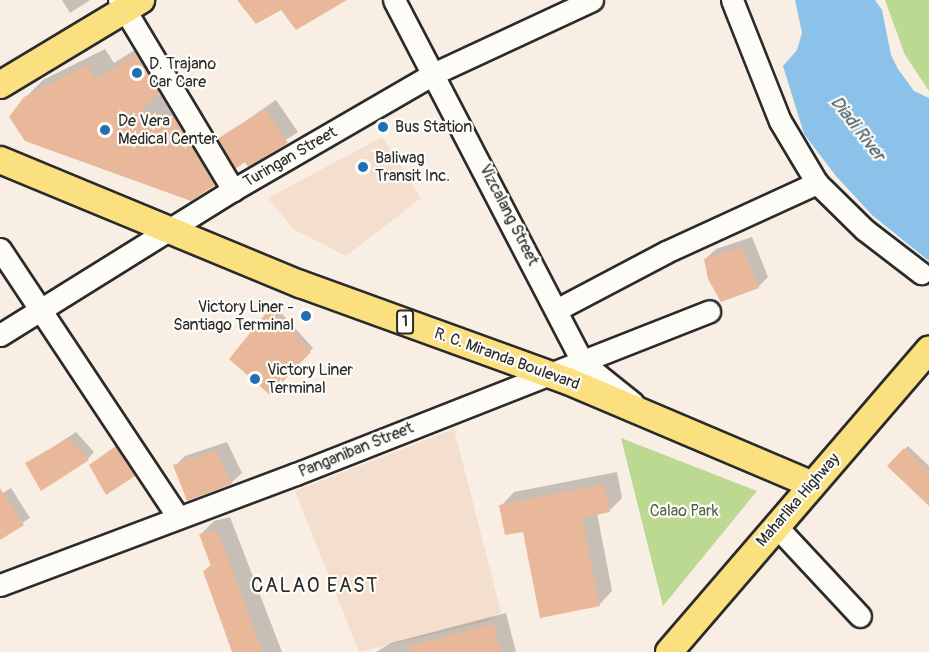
<!DOCTYPE html>
<html>
<head>
<meta charset="utf-8">
<style>
	body { margin:0 }
	#map { position:relative; width:929px; height:652px; overflow:hidden; background:#f9eee4; font-family:Pangolin,sans-serif }
	div>[style] { position:absolute }
	[style*='--x'] { left:calc(var(--x)*1px); top:calc(var(--y)*1px); width:calc(var(--w)*1px); rotate:calc(var(--a)*1deg) }
	.built>* { inset:0; background:#f4dece }
	.green>* { inset:0; background:#bcd992 }
	.water>* { inset:0; background:#8cc2ea }
	.shadow>* { inset:0; background:#0003 }
	.building>* { inset:0; background:#e9b89a }
	.roads { filter:drop-shadow(2px 0 #2b2b2b) drop-shadow(-2px 0 #2b2b2b) drop-shadow(0 2px #2b2b2b) drop-shadow(0 -2px #2b2b2b) }
	.minor>* { height:21px; margin:-10.5px; padding:0 10.5px; transform-origin:10.5px; border-radius:10.5px; background:#fdfcf7 }
	.major>* { height:26px; margin:-13px; padding:0 13px; transform-origin:13px; border-radius:13px; background:#fbe080 }
	.dots>* { width:16px; height:16px; translate:-50% -50%; box-sizing:border-box; border:3px solid #fdfcf7; border-radius:50% }
	span { translate:-50% -50%; white-space:nowrap; text-align:center; line-height:1.15; -webkit-text-stroke:4.5px #fdfcf7; paint-order:stroke }
	.shield-label span { padding:2px 4px; background:#fdfcf7; border:2px solid; border-radius:4px; -webkit-text-stroke-width:0 }
	.shield-label { font-size:15px; color:#2b2b2b; font-weight:700 }
	.poi-label { font-size:16px; color:#2b2b2b }
	.left { translate:0 -50%; text-align:left }
	.right { translate:-100% -50%; text-align:right }
	.street-label { font-size:16px; color:#2b2b2b }
	.park-label { font-size:16px; color:#565f4a }
	.water-label { font-size:18px; color:#485864; font-style:italic }
	.quarter-label { font-size:20px; color:#2b2b2b; letter-spacing:1.5px }
</style>
</head>
<body>
<div id="map">
	<div class="built">
		<i style="clip-path:polygon(382px 137px,421px 198px,346px 256px,293px 229px,268px 198px)"></i>
		<i style="clip-path:polygon(454px 429px,501px 612px,488px 621px,359px 652px,295px 491px)"></i>
	</div>
	<div class="green">
		<i style="clip-path:polygon(885px 0,929px 0,929px 91px,905px 55px)"></i>
		<i style="clip-path:polygon(621px 438px,757px 491px,663px 606px)"></i>
	</div>
	<div class="water">
		<i style="clip-path:polygon(795px 0,875px 0,882px 10px,891px 55px,898px 69px,914px 91px,929px 98px,929px 261px,872px 215px,836px 176px,804px 134px,783px 66px,797px 50px,802px 33px)"></i>
	</div>
	<div class="shadow">
		<i style="clip-path:polygon(62px 0,90px 0,70px 13px)"></i>
		<i style="clip-path:polygon(154px 38px,176px 74px,157px 94px,191px 100px,231px 167px,214px 184px,25px 98px,43px 80px,105px 49px,114px 63px)"></i>
		<i style="clip-path:polygon(276px 100px,298px 132px,248px 165px,219px 139px)"></i>
		<i style="clip-path:polygon(752px 237px,768px 277px,758px 287px,705px 259px,716px 249px)"></i>
		<i style="clip-path:polygon(275px 306px,313px 348px,270px 393px,272px 308px)"></i>
		<i style="clip-path:polygon(76px 432px,94px 452px,88px 459px,27px 464px)"></i>
		<i style="clip-path:polygon(123px 441px,141px 468px,107px 493px,91px 465px)"></i>
		<i style="clip-path:polygon(227px 442px,242px 473px,231px 483px,175px 466px,185px 456px)"></i>
		<i style="clip-path:polygon(908px 446px,929px 466px,929px 504px,889px 466px)"></i>
		<i style="clip-path:polygon(617px 472px,622px 498px,609px 511px,597px 513px,612px 591px,599px 605px,501px 506px,514px 492px)"></i>
		<i style="clip-path:polygon(11px 488px,30px 518px,0 537px,0 495px)"></i>
		<i style="clip-path:polygon(230px 517px,282px 652px,233px 652px,204px 571px,212px 564px,201px 534px,214px 521px)"></i>
		<i style="clip-path:polygon(506px 613px,516px 652px,376px 652px,391px 643px)"></i>
	</div>
	<div class="building">
		<i style="clip-path:polygon(237px 0,347px 0,296px 30px,281px 10px,256px 24px)"></i>
		<i style="clip-path:polygon(136px 54px,160px 93px,140px 111px,174px 117px,215px 185px,191px 201px,25px 141px,9px 117px,24px 97px,87px 65px,96px 79px)"></i>
		<i style="clip-path:polygon(265px 109px,288px 143px,248px 167px,245px 162px,235px 169px,217px 139px)"></i>
		<i style="clip-path:polygon(742px 247px,759px 288px,721px 302px,708px 279px,704px 259px)"></i>
		<i style="clip-path:polygon(271px 307px,311px 352px,270px 395px,229px 359px)"></i>
		<i style="clip-path:polygon(69px 438px,89px 460px,41px 491px,25px 463px)"></i>
		<i style="clip-path:polygon(116px 446px,135px 476px,106px 495px,89px 465px)"></i>
		<i style="clip-path:polygon(904px 448px,929px 471px,929px 506px,887px 466px)"></i>
		<i style="clip-path:polygon(216px 451px,232px 484px,187px 501px,173px 465px)"></i>
		<i style="clip-path:polygon(604px 484px,610px 512px,582px 518px,600px 606px,540px 618px,523px 532px,505px 535px,499px 505px)"></i>
		<i style="clip-path:polygon(0 488px,24px 525px,0 540px)"></i>
		<i style="clip-path:polygon(217px 530px,263px 652px,232px 652px,203px 571px,211px 566px,199px 534px)"></i>
		<i style="clip-path:polygon(494px 624px,501px 652px,410px 652px,409px 646px)"></i>
	</div>
	<div class="roads">
		<div class="minor">
			<i style="--x:119;--y:0;--w:222;--a:59"></i>
			<i style="--x:394;--y:0;--w:409;--a:62.5"></i>
			<i style="--x:583;--y:363;--w:64;--a:38.7"></i>
			<i style="--x:732;--y:0;--w:130;--a:68.4"></i>
			<i style="--x:780;--y:121;--w:72;--a:59.2"></i>
			<i style="--x:817;--y:183;--w:67;--a:44.4"></i>
			<i style="--x:865;--y:230;--w:71;--a:37.5"></i>
			<i style="--x:0;--y:249;--w:322;--a:56.4"></i>
			<i style="--x:558;--y:309;--w:122;--a:-27.8"></i>
			<i style="--x:666;--y:252;--w:166;--a:-24.6"></i>
			<i style="--x:0;--y:335;--w:274;--a:-31.9"></i>
			<i style="--x:233;--y:190;--w:233;--a:-30.1"></i>
			<i style="--x:435;--y:73;--w:173;--a:-24.9"></i>
			<i style="--x:776;--y:526;--w:123;--a:47"></i>
			<i style="--x:0;--y:585;--w:316;--a:-20.6"></i>
			<i style="--x:296;--y:474;--w:444;--a:-21.5"></i>
		</div>
		<div class="major">
			<i style="--x:0;--y:85;--w:165;--a:-31.1"></i>
			<i style="--x:0;--y:160;--w:325;--a:22.5"></i>
			<i style="--x:300;--y:284;--w:285;--a:19.9"></i>
			<i style="--x:568;--y:381;--w:264;--a:23"></i>
			<i style="--x:669;--y:652;--w:399;--a:-49.3"></i>
		</div>
	</div>
	<div class="dots">
		<i style="left:137px;top:73px;background:#1f6fb2"></i>
		<i style="left:383px;top:127px;background:#1f6fb2"></i>
		<i style="left:105px;top:130px;background:#1f6fb2"></i>
		<i style="left:363px;top:167px;background:#1f6fb2"></i>
		<i style="left:306px;top:316px;background:#1f6fb2"></i>
		<i style="left:255px;top:379px;background:#1f6fb2"></i>
	</div>
	<div class="shield-label">
		<span style="left:405px;top:322px">1</span>
	</div>
	<div class="poi-label">
		<span class="left" style="left:149px;top:73px">D. Trajano<br>Car Care</span>
		<span class="left" style="left:118px;top:130px">De Vera<br>Medical Center</span>
		<span class="left" style="left:395px;top:127px">Bus Station</span>
		<span class="left" style="left:375px;top:167px">Baliwag<br>Transit Inc.</span>
		<span class="right" style="left:294px;top:316px">Victory Liner -<br>Santiago Terminal</span>
		<span class="left" style="left:267px;top:379px">Victory Liner<br>Terminal</span>
	</div>
	<div class="street-label">
		<span style="left:290px;top:157px;rotate:-30deg">Turingan Street</span>
		<span style="left:509px;top:215px;rotate:63deg">Vizcalang Street</span>
		<span style="left:507px;top:359px;rotate:20deg">R. C. Miranda Boulevard</span>
		<span style="left:356px;top:450px;rotate:-22deg">Panganiban Street</span>
		<span style="left:798px;top:500px;rotate:-49deg">Maharlika Highway</span>
	</div>
	<div class="park-label">
		<span style="left:684px;top:511px">Calao Park</span>
	</div>
	<div class="water-label">
		<span style="left:857px;top:129px;rotate:52deg">Diadi River</span>
	</div>
	<div class="quarter-label">
		<span style="left:315px;top:585px">CALAO EAST</span>
	</div>
</div>
</body>
</html>
